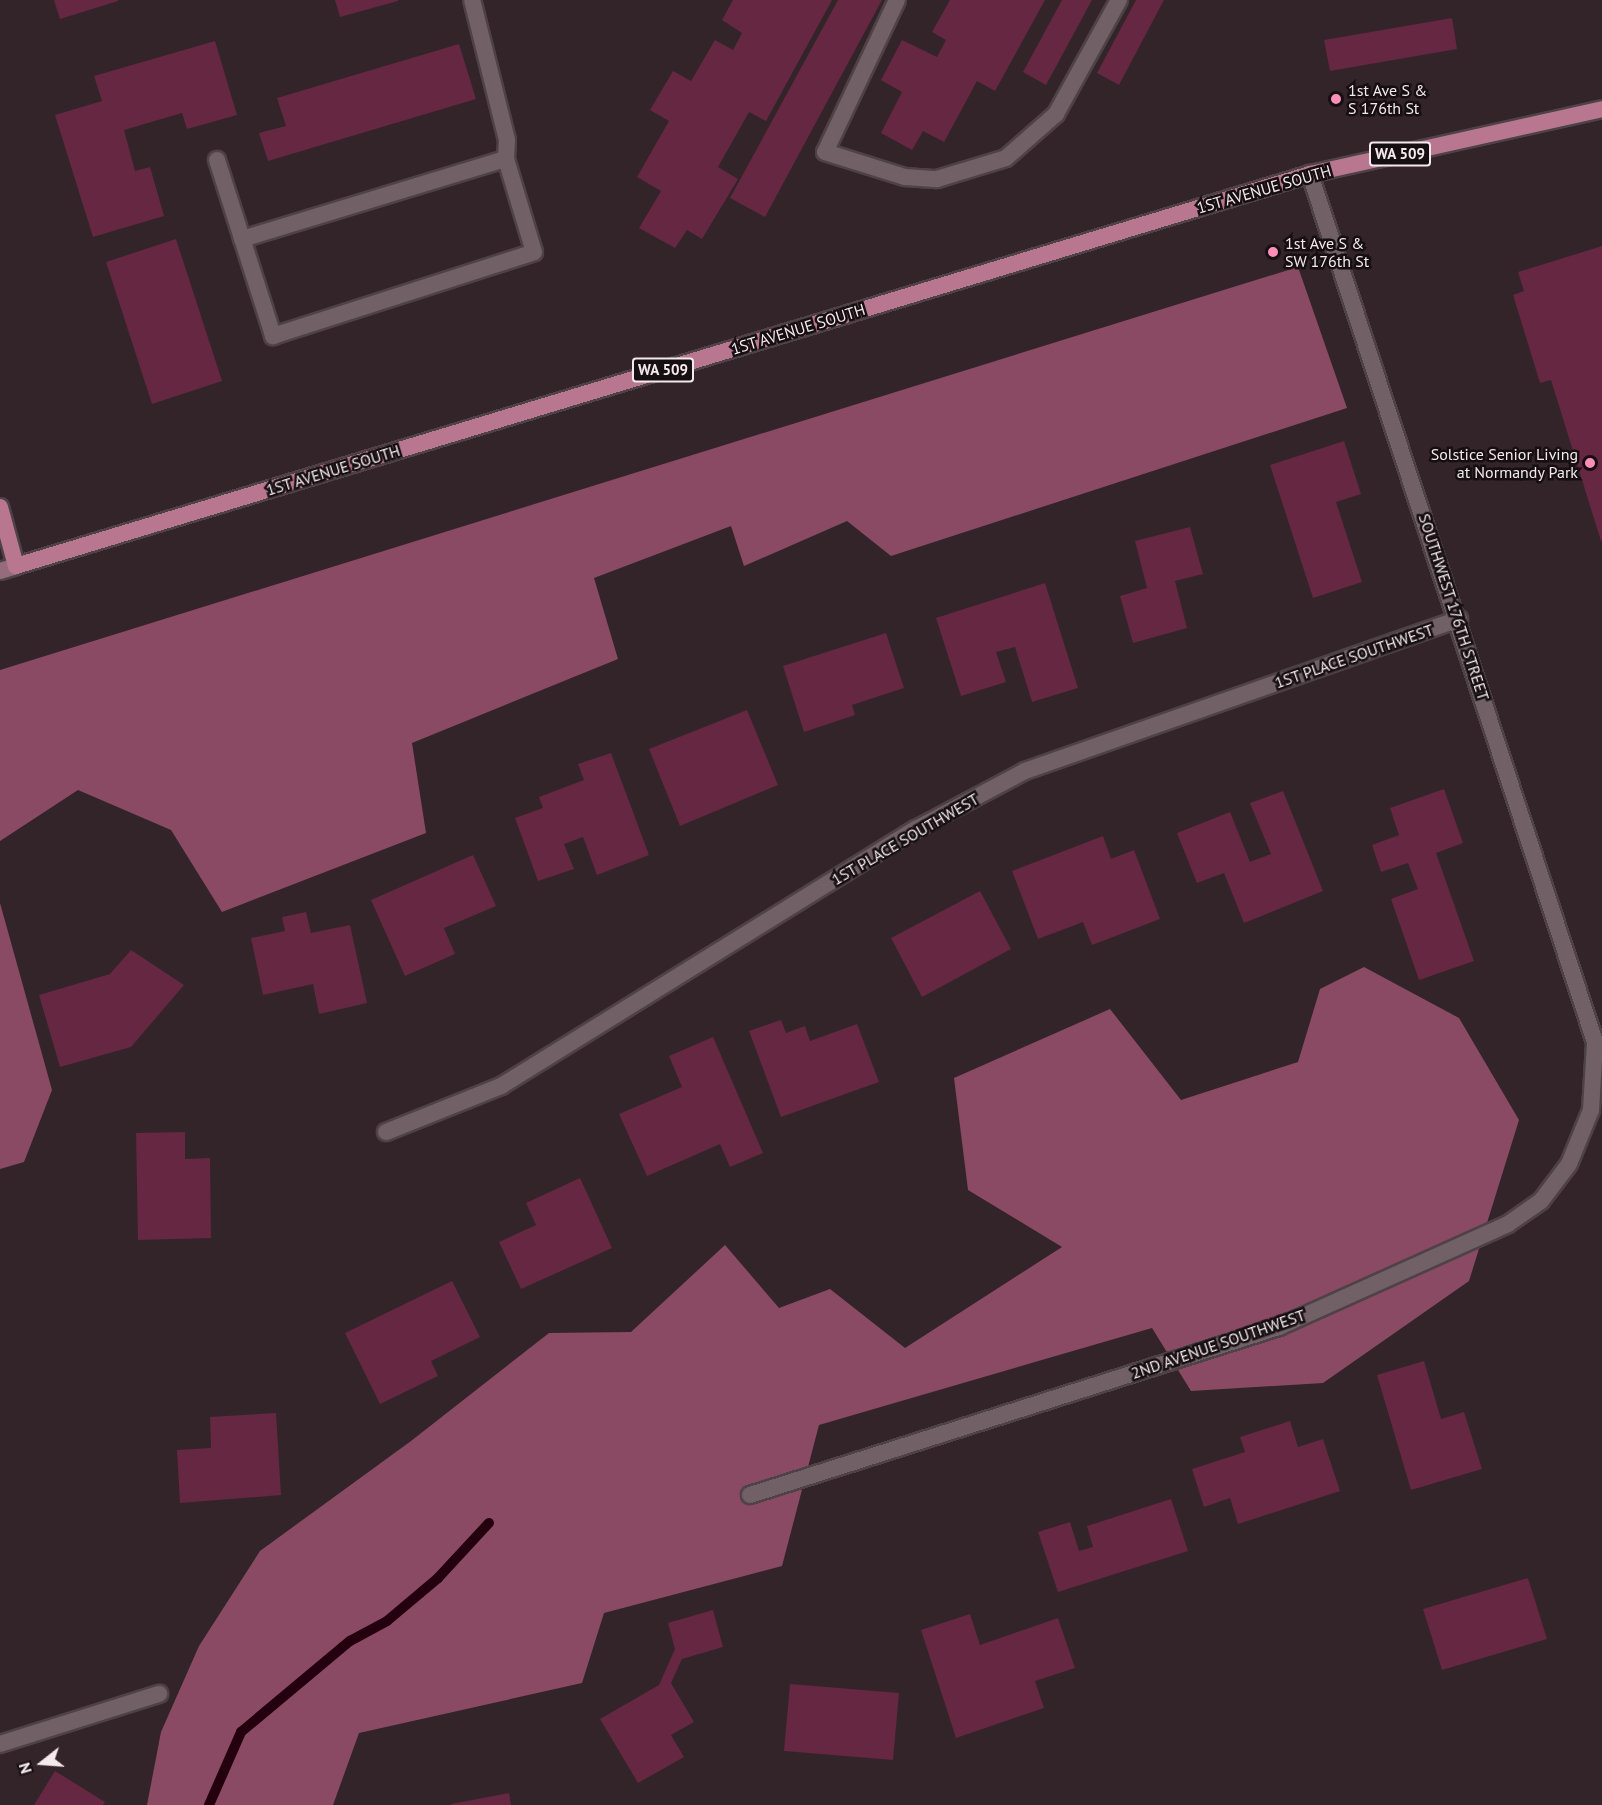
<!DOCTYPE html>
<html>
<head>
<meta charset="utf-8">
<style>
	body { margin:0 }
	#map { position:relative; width:1602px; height:1805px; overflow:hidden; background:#332429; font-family:"PT Sans",sans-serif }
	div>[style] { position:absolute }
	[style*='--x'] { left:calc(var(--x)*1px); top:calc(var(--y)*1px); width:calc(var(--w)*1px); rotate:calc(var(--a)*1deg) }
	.forest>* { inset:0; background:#8b4a63 }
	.stream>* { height:10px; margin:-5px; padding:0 5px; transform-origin:5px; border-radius:5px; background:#24000f }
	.building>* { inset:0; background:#652741 }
	.roads { filter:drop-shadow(2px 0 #4e4247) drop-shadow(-2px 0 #4e4247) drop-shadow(0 2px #4e4247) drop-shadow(0 -2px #4e4247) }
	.service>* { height:16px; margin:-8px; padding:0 8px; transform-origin:8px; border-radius:8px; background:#716065 }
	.minor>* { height:16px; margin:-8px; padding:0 8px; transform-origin:8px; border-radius:8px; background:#716065 }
	.secondary>* { height:16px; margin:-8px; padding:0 8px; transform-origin:8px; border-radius:8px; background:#946c7a }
	.primary>* { height:16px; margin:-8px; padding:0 8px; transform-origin:8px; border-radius:8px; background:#b8778f }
	.dots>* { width:16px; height:16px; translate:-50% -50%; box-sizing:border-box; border:3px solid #160f12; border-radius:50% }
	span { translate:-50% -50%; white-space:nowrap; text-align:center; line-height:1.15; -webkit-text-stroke:5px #160f12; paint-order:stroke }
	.shield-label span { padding:2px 4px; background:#160f12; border:2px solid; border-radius:4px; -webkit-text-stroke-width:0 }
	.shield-label { font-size:15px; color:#f4eaed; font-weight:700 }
	.poi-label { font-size:16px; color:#f4eaed }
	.left { translate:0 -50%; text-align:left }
	.right { translate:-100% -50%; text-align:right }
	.street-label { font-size:16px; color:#f4eaed }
	.north { position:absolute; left:12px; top:1733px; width:60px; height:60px; -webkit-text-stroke:4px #160f12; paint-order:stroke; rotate:253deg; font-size:16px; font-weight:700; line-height:24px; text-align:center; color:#f4eaed }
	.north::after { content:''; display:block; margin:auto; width:21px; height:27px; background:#f4eaed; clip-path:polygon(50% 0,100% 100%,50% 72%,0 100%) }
</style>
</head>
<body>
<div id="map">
	<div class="forest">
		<i style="clip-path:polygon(1298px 267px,1347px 408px,891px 556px,847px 521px,744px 566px,731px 526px,594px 578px,618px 659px,412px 743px,426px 833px,222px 912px,171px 830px,78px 790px,0 841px,0 670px)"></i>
		<i style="clip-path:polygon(0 903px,52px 1090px,24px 1162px,0 1169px)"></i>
		<i style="clip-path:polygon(1364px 967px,1459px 1018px,1519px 1120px,1469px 1281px,1323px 1383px,1191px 1391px,1152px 1328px,819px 1425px,782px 1566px,604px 1613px,582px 1683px,359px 1733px,333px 1805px,147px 1805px,161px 1732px,199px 1646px,260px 1551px,411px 1441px,549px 1333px,631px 1332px,725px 1245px,779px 1308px,830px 1289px,905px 1348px,1062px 1247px,968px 1190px,954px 1078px,1110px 1009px,1181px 1100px,1298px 1062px,1320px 989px)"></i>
	</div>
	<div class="stream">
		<i style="--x:209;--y:1805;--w:80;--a:-66.3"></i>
		<i style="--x:241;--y:1732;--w:142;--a:-39.9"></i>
		<i style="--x:350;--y:1641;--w:42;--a:-28.4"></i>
		<i style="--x:387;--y:1621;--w:67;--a:-40.1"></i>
		<i style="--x:438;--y:1578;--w:75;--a:-47.2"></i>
	</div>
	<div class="building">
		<i style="clip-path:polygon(54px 0,118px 0,118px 1px,60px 19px)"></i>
		<i style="clip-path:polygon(335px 0,398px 0,398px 1px,340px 17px)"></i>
		<i style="clip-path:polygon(733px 0,832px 0,766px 121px,749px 112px,718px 167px,738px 179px,702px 239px,687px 230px,675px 248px,639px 228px,661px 191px,637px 177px,669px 121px,650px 110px,673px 71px,691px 81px,715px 40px,733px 50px,742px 33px,722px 20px)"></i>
		<i style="clip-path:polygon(838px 0,882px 0,765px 217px,730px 198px)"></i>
		<i style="clip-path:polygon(950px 0,1045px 0,995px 91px,977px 81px,944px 142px,923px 131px,912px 150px,881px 133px,902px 92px,881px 80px,902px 40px,937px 57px,946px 40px,932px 32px)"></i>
		<i style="clip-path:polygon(1062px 0,1092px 0,1046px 85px,1023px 72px)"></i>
		<i style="clip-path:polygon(1136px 0,1164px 0,1119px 85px,1097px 73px)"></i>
		<i style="clip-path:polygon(1452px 18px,1457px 49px,1330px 71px,1324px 40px)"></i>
		<i style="clip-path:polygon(215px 41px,237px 115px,187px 129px,182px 113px,124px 130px,135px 171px,150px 167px,164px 216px,93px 237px,55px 115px,102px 101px,94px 76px)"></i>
		<i style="clip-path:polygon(459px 44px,476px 99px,268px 161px,259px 133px,286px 126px,277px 98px)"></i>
		<i style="clip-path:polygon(176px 239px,222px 381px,152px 404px,106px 262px)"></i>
		<i style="clip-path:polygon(1602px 246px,1602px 541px,1601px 541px,1551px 380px,1540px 383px,1513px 295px,1524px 291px,1518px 272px)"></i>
		<i style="clip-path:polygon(1344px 441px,1361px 494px,1336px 502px,1362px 582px,1313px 598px,1270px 465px)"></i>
		<i style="clip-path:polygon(1190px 527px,1203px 574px,1175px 581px,1187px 628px,1133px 643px,1120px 596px,1147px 588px,1135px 541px)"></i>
		<i style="clip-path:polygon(1045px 583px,1078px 688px,1032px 702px,1015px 647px,996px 652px,1006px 682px,961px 696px,936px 618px)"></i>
		<i style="clip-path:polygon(886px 633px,904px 688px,852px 705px,855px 715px,804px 732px,783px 666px)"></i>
		<i style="clip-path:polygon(747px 710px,778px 785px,680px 826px,649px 749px)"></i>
		<i style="clip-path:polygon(611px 753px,649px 855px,597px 875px,583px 837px,564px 844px,574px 869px,538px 881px,515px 818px,543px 808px,539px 797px,584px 780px,578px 764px)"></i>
		<i style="clip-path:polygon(1444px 789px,1463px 843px,1436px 853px,1474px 961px,1419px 980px,1391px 899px,1418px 889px,1408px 863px,1381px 872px,1372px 845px,1399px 835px,1390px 808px)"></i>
		<i style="clip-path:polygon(1283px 791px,1323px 891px,1244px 923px,1224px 873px,1197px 883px,1177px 833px,1230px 812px,1250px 862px,1271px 854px,1250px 803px)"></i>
		<i style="clip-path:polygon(1103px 836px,1111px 859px,1134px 850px,1160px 919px,1092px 945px,1083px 922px,1038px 939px,1012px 871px)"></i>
		<i style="clip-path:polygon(473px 855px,496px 906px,444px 928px,455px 954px,405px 976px,371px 900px)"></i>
		<i style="clip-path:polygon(980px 891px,1011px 949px,922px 997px,891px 938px)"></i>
		<i style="clip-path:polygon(306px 912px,311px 933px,350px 925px,367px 1003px,319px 1014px,313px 984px,263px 995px,251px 938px,285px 931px,282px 917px)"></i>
		<i style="clip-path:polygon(131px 950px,184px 985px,131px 1047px,60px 1067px,39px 995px,110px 974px)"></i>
		<i style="clip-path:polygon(781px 1020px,786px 1033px,805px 1026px,810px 1041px,857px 1024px,879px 1082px,781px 1117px,749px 1031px)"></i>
		<i style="clip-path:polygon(713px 1037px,763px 1153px,730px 1167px,720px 1144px,647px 1176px,619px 1114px,682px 1087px,669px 1056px)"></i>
		<i style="clip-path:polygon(185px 1132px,185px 1159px,210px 1158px,211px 1238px,138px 1240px,136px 1133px)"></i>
		<i style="clip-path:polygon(580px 1178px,612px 1248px,521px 1289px,499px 1242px,536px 1225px,526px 1203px)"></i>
		<i style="clip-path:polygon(452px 1281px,480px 1337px,431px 1361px,438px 1376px,380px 1404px,345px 1333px)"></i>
		<i style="clip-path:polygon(1424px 1361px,1441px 1419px,1464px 1412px,1482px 1469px,1411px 1490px,1377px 1375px)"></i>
		<i style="clip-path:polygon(276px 1413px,281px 1495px,180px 1503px,177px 1450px,211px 1448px,210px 1417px)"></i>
		<i style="clip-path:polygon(1290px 1421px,1298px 1447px,1323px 1439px,1340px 1491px,1238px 1524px,1230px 1498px,1204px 1507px,1192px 1469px,1245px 1452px,1240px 1437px)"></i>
		<i style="clip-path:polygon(1171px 1499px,1188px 1551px,1058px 1592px,1038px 1532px,1070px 1522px,1079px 1551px,1093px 1547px,1087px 1526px)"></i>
		<i style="clip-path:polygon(1528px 1578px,1547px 1639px,1442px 1670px,1423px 1609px)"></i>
		<i style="clip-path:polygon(713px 1610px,723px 1647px,682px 1659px,671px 1683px,694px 1722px,671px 1735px,684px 1757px,638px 1783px,600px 1719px,659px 1685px,675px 1649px,668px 1623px)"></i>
		<i style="clip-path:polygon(970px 1614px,980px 1645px,1058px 1618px,1075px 1668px,1035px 1681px,1044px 1708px,956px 1738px,921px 1630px)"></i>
		<i style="clip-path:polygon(790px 1684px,899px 1693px,893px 1760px,784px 1751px)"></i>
		<i style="clip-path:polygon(55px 1771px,105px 1802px,103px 1805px,34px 1805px)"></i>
		<i style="clip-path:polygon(509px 1793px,511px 1805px,451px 1805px,451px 1804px)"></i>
	</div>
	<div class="roads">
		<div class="service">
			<i style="--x:897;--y:0;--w:168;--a:115.3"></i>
			<i style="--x:825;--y:152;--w:84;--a:17.4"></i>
			<i style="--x:905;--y:177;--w:32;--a:4"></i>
			<i style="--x:937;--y:179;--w:72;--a:-16.9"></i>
			<i style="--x:1006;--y:158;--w:67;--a:-41.3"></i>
			<i style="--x:1056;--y:114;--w:130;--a:-61.1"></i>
			<i style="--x:217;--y:160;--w:185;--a:72.3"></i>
			<i style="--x:273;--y:336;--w:274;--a:-17.8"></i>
			<i style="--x:534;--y:252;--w:97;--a:-106.8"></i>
			<i style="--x:506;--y:159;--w:19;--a:-87"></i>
			<i style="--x:507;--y:140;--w:144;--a:-104"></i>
			<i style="--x:242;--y:239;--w:276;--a:-16.9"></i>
		</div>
		<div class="minor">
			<i style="--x:386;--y:1132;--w:124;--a:-21.8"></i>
			<i style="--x:501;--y:1086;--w:488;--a:-31.8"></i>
			<i style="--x:916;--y:829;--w:123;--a:-28"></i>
			<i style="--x:1025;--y:771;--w:460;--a:-19.3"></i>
			<i style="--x:750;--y:1495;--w:555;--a:-17.62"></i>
			<i style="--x:1279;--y:1327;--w:251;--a:-24.2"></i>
			<i style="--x:1508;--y:1224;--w:40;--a:-34.9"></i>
			<i style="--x:1541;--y:1201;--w:46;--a:-52.9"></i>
			<i style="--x:1569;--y:1164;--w:58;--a:-67.8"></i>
			<i style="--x:1591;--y:1110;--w:68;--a:-86.6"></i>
			<i style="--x:1595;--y:1042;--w:914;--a:-108.18"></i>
			<i style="--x:0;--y:1744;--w:167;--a:-17.5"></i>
		</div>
		<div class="secondary">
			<i style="--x:0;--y:571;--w:17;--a:-17"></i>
		</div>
		<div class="primary">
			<i style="--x:0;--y:507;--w:61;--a:74.8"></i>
			<i style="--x:16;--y:566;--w:1352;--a:-16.85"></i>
			<i style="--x:1310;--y:174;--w:299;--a:-12.5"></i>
		</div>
	</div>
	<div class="dots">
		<i style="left:1336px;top:99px;background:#ff8eb9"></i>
		<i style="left:1273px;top:252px;background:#ff8eb9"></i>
		<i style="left:1590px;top:463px;background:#ff8eb9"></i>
	</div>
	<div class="shield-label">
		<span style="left:1400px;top:154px">WA 509</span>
		<span style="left:663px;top:370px">WA 509</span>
	</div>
	<div class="poi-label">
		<span class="left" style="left:1348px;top:99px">1st Ave S &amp;<br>S 176th St</span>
		<span class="left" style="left:1285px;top:252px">1st Ave S &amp;<br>SW 176th St</span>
		<span class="right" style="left:1578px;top:463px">Solstice Senior Living<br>at Normandy Park</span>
	</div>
	<div class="street-label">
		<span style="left:1264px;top:189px;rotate:-16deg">1ST AVENUE SOUTH</span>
		<span style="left:798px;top:329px;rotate:-17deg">1ST AVENUE SOUTH</span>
		<span style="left:333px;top:470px;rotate:-17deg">1ST AVENUE SOUTH</span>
		<span style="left:1454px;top:607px;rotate:72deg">SOUTHWEST 176TH STREET</span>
		<span style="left:1354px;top:656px;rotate:-19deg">1ST PLACE SOUTHWEST</span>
		<span style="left:905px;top:839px;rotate:-30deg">1ST PLACE SOUTHWEST</span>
		<span style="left:1218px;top:1344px;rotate:-19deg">2ND AVENUE SOUTHWEST</span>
	</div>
	<div class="north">N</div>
</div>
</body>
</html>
